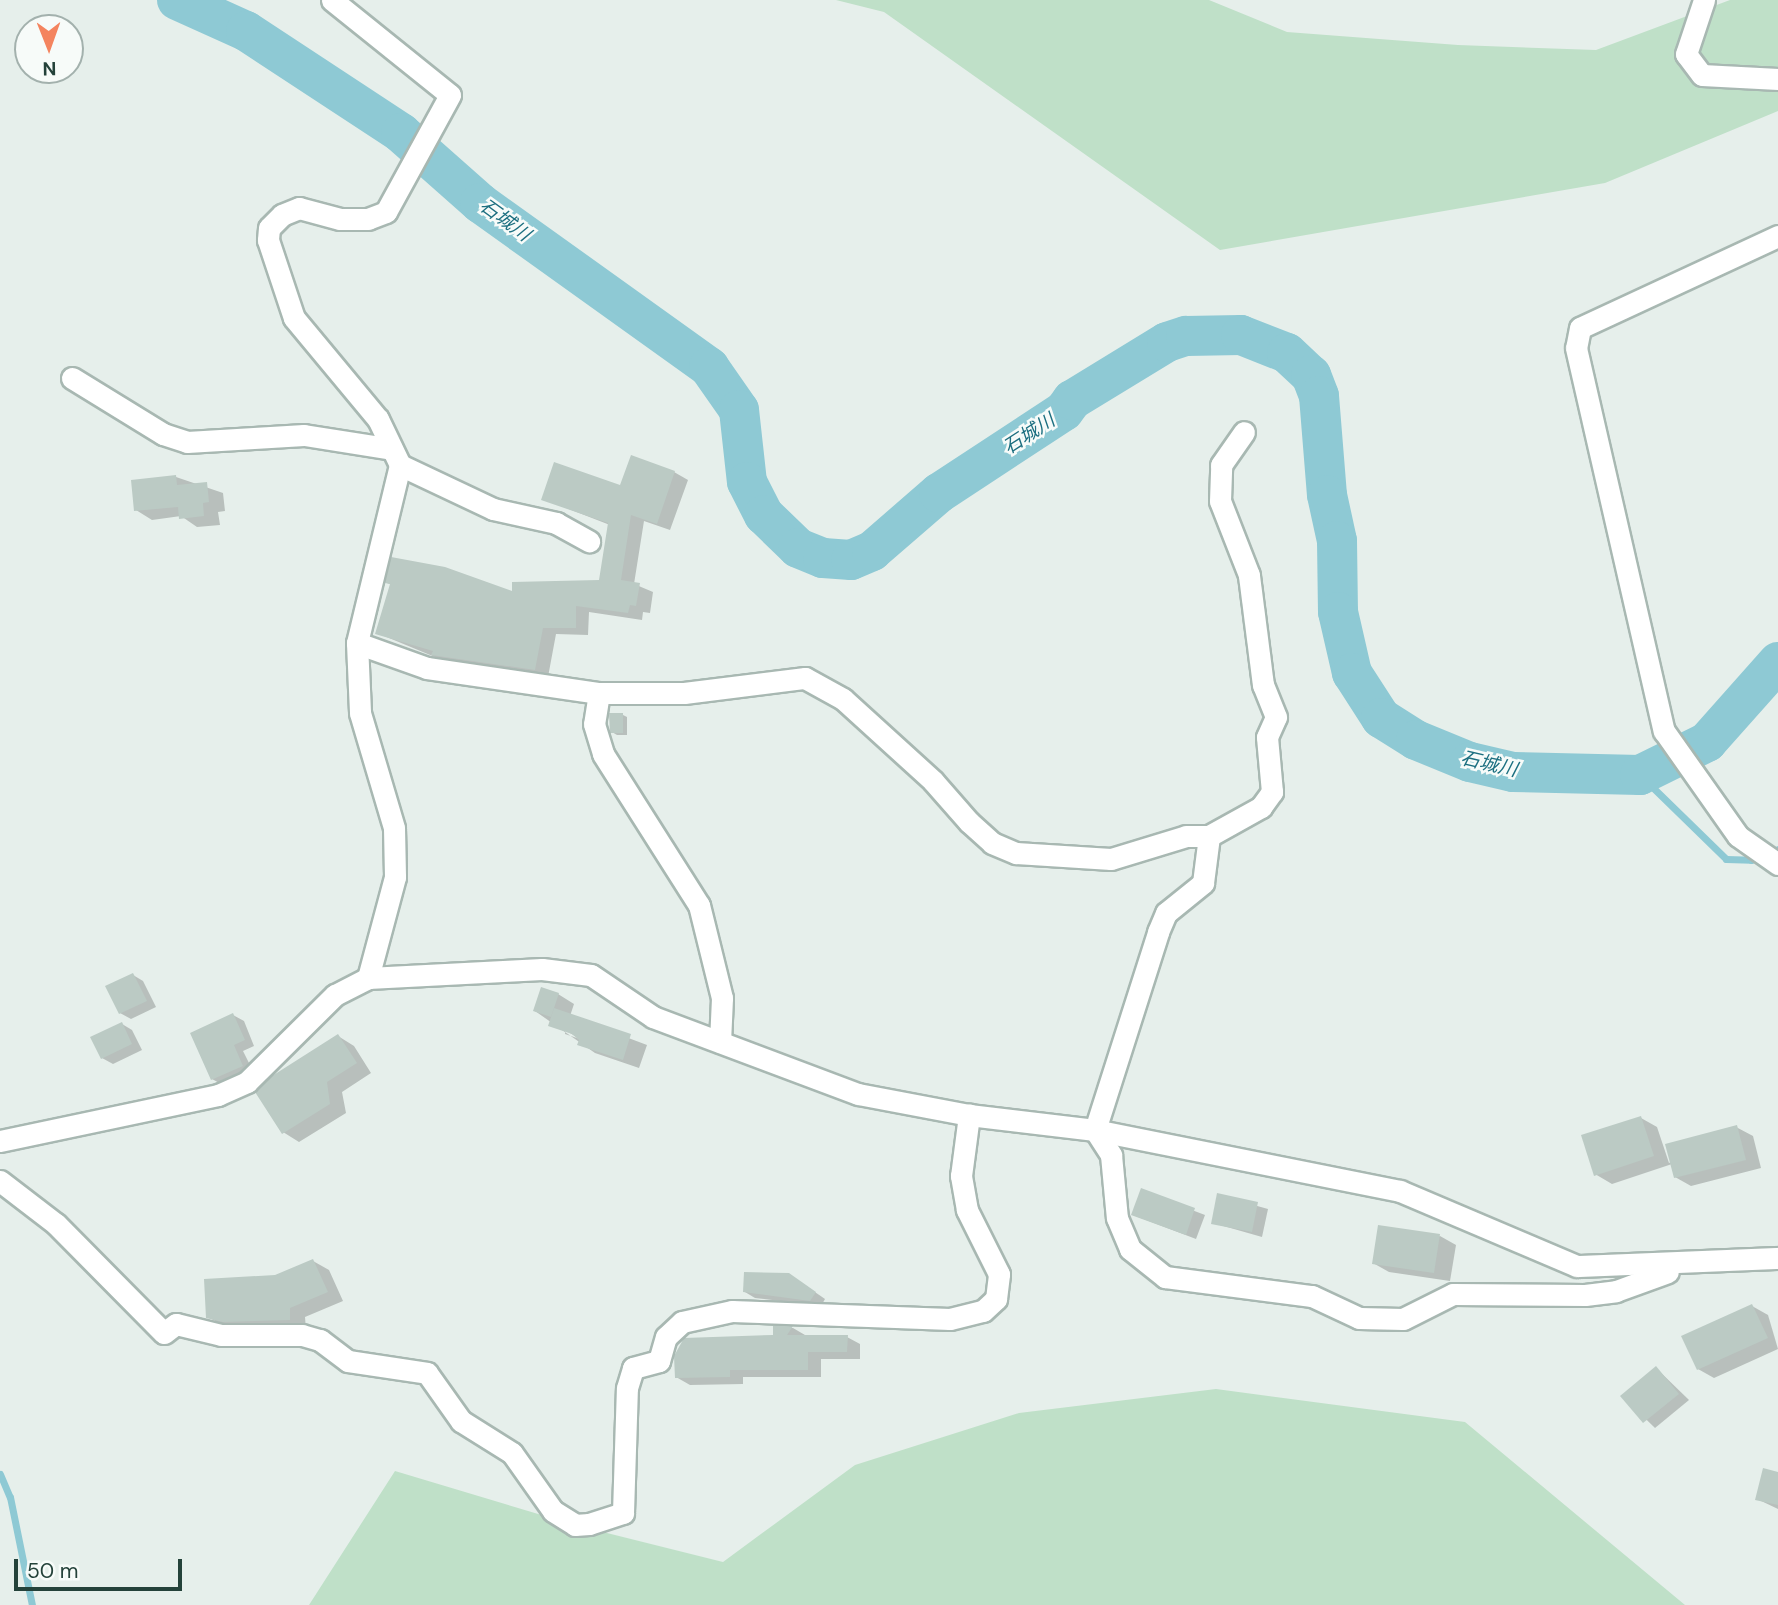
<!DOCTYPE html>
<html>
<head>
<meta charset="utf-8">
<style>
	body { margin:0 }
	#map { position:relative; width:1778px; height:1605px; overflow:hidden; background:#e6efeb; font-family:"DM Sans","Noto Sans JP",sans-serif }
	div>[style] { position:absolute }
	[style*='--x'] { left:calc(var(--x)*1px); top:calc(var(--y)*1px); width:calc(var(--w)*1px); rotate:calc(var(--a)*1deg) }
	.green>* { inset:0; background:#bfe0c8 }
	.shadow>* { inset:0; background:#0003 }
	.stream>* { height:7px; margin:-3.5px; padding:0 3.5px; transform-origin:3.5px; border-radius:3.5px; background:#8ec9d4 }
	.river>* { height:40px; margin:-20px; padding:0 20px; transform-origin:20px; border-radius:20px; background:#8ec9d4 }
	.building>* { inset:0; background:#bbcac4 }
	.roads { filter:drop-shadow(2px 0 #a8b8b2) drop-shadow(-2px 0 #a8b8b2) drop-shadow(0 2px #a8b8b2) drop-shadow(0 -2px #a8b8b2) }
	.minor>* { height:21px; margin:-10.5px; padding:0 10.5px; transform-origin:10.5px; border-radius:10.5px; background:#fff }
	span { translate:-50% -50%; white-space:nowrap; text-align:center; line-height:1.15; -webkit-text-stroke:5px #f7fbf9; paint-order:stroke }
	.water-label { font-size:19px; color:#1c6f80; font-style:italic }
	.north { position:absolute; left:14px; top:14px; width:70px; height:70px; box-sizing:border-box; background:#f7fbf9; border:2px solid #a3b1ad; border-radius:50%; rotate:179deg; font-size:19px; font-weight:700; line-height:28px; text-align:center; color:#24423a }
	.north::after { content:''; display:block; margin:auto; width:24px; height:32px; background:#f4845f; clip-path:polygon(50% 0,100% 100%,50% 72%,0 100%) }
	.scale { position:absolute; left:14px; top:1559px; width:168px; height:32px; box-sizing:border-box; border:4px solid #24423a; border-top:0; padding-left:9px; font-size:21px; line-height:24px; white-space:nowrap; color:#24423a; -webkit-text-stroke:5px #f7fbf9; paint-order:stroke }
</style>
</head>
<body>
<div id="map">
	<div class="green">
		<i style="clip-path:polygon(836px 0,1209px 0,1287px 32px,1458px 45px,1596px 50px,1730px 0,1778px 0,1778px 111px,1605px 183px,1220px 250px,884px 12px)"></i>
		<i style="clip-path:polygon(1216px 1389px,1465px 1422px,1685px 1605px,309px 1605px,395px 1471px,575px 1525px,723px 1562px,855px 1465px,1019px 1413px)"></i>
	</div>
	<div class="shadow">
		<i style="clip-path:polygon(674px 472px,688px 480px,670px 530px,644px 521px,634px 584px,653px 592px,650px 613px,643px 612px,642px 620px,589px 612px,588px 635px,556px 634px,548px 677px,447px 662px,377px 633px,392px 585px,387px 583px,513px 593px,601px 582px,610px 525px,543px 499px,621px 488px)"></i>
		<i style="clip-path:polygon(176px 477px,223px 493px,225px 511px,218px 512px,220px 525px,197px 527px,181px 516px,152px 520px,136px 510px)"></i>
		<i style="clip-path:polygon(623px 715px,627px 717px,627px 735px,617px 735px,612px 732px)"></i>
		<i style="clip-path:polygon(133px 975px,143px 981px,156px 1007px,131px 1019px,120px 1013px)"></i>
		<i style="clip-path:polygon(evenodd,558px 994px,574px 1004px,570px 1016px,647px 1045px,639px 1068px,595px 1053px,535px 1011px,558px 994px,565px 1030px,580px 1039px,565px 1034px,565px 1030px)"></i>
		<i style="clip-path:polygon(233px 1015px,244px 1021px,254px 1046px,243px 1051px,253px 1071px,223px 1085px,212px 1079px)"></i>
		<i style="clip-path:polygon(122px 1024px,132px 1030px,142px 1050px,113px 1064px,102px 1058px)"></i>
		<i style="clip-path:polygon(338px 1036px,354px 1046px,371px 1073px,342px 1092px,346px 1113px,299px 1142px,283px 1132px)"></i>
		<i style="clip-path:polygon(1641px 1118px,1657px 1127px,1669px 1163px,1736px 1127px,1753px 1136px,1761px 1168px,1691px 1186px,1675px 1177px,1672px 1164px,1612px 1184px,1595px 1174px)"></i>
		<i style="clip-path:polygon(1142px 1191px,1205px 1215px,1196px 1239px,1133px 1215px)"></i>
		<i style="clip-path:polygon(1218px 1195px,1268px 1209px,1262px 1237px,1213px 1223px)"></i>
		<i style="clip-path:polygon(1440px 1236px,1456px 1245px,1450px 1281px,1389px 1272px,1373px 1263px)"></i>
		<i style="clip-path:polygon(313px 1261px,329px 1270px,343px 1301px,305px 1317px,306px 1329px,224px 1326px,208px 1317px)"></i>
		<i style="clip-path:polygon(799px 1281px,825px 1299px,821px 1306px,755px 1298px,745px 1292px)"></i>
		<i style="clip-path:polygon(1752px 1306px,1768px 1315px,1778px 1349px,1714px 1378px,1698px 1369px)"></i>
		<i style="clip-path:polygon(775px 1327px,793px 1328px,805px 1335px,847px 1337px,860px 1344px,860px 1359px,821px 1359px,821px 1377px,743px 1377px,743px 1384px,690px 1385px,676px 1377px,774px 1337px)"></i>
		<i style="clip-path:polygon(1656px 1368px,1689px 1400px,1655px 1428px,1622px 1396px)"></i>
		<i style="clip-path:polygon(1778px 1473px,1778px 1509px,1757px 1499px)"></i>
	</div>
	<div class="stream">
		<i style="--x:1640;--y:775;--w:120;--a:44.3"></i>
		<i style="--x:1726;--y:859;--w:25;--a:2"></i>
		<i style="--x:1751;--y:860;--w:29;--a:-22"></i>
		<i style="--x:0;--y:1474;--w:25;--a:67"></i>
		<i style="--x:10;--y:1497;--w:110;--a:78.5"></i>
	</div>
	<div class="river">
		<i style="--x:177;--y:0;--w:76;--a:24.2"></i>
		<i style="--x:246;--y:31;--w:186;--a:33.3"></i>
		<i style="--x:401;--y:133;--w:106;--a:41.5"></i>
		<i style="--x:480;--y:203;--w:282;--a:35.6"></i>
		<i style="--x:709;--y:367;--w:52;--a:55.1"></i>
		<i style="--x:739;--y:410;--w:72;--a:83.7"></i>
		<i style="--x:747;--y:482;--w:37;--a:63"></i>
		<i style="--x:764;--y:515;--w:47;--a:44.1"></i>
		<i style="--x:798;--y:548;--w:27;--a:22"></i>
		<i style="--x:823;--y:558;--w:28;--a:4"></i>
		<i style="--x:851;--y:560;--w:23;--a:-23"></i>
		<i style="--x:872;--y:551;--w:89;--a:-40.9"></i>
		<i style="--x:939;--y:493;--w:149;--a:-33.3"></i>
		<i style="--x:1064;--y:411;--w:14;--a:-54"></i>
		<i style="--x:1072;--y:400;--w:111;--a:-31.4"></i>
		<i style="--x:1167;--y:342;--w:20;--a:-18"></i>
		<i style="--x:1186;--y:336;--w:55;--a:-1"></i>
		<i style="--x:1241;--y:335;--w:49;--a:21.4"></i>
		<i style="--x:1287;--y:353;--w:33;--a:43"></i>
		<i style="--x:1311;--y:375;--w:22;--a:69"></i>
		<i style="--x:1319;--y:396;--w:99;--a:85.4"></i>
		<i style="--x:1327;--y:495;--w:47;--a:77.7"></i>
		<i style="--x:1337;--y:541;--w:71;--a:89.2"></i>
		<i style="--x:1338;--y:612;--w:63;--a:77.1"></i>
		<i style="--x:1352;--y:673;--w:54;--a:57.2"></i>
		<i style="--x:1381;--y:718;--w:41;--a:32.2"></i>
		<i style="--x:1416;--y:740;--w:58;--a:22.2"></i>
		<i style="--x:1470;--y:762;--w:44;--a:13.1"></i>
		<i style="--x:1513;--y:772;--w:127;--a:1.4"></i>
		<i style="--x:1640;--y:775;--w:75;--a:-26.2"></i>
		<i style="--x:1707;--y:742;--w:107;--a:-48.4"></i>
	</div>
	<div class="building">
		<i style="clip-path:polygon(631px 455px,675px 471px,657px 524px,631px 515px,621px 580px,640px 583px,636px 606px,630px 605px,628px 613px,576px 606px,576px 628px,543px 628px,535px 670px,431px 655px,433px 651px,375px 634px,390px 584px,385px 583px,391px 557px,445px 567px,512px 591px,512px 582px,599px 580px,608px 523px,541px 500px,554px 462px,620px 485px)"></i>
		<i style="clip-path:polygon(176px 475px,177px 485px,207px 482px,209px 502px,203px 503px,204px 516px,179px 519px,178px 507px,134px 511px,131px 480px)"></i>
		<i style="clip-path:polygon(609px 713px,623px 713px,623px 733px,610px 733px)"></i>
		<i style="clip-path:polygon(133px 973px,147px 1001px,119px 1014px,105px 986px)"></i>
		<i style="clip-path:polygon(541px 987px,559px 993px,551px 1017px,533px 1011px)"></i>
		<i style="clip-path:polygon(554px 1008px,631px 1034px,623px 1060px,577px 1045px,579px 1040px,572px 1034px,548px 1026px)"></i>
		<i style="clip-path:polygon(233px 1013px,245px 1040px,234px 1045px,243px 1066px,211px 1080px,190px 1033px)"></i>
		<i style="clip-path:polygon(122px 1022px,132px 1044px,101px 1059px,90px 1037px)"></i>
		<i style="clip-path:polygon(338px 1034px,357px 1063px,327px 1082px,330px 1104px,282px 1134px,255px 1092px,272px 1076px)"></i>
		<i style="clip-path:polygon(1641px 1116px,1654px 1156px,1594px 1176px,1581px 1135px)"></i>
		<i style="clip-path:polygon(1737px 1125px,1746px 1160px,1674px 1178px,1665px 1144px)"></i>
		<i style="clip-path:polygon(1141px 1188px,1195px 1208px,1186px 1235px,1131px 1215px)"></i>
		<i style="clip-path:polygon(1217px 1193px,1258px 1202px,1252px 1232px,1211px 1224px)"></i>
		<i style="clip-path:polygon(1378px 1225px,1440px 1234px,1434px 1273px,1372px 1264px)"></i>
		<i style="clip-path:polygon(313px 1259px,328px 1292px,290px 1308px,290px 1320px,223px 1322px,206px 1318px,204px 1279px,275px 1275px)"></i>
		<i style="clip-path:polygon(744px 1272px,789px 1273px,816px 1292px,810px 1301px,743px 1292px)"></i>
		<i style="clip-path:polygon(1752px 1304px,1768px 1338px,1697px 1370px,1681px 1336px)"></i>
		<i style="clip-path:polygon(773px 1326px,793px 1326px,787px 1335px,848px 1335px,847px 1352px,808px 1352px,808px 1370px,730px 1370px,730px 1377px,675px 1378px,674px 1356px,684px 1338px,773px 1335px)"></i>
		<i style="clip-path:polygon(1656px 1366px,1679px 1394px,1643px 1423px,1620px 1396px)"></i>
		<i style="clip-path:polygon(1763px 1468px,1778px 1472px,1778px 1505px,1755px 1500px)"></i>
	</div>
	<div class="roads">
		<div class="minor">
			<i style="--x:332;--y:0;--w:151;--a:38.8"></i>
			<i style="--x:450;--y:95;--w:133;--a:118.7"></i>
			<i style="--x:386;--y:212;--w:19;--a:159"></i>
			<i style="--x:368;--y:219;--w:28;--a:180"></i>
			<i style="--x:340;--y:219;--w:42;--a:-165"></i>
			<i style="--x:299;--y:208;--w:18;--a:158"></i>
			<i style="--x:282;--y:215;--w:18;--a:135"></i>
			<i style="--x:269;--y:228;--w:12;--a:95"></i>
			<i style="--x:268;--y:240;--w:82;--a:71.6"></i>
			<i style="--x:294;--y:318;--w:131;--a:50.3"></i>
			<i style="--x:378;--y:419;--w:51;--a:64.4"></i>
			<i style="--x:400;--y:465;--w:183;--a:103.6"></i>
			<i style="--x:357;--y:643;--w:70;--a:87.5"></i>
			<i style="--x:360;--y:713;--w:120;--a:73.5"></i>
			<i style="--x:394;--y:828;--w:49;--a:88.8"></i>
			<i style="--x:395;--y:877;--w:105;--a:105"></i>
			<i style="--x:1704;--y:0;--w:57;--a:108.4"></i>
			<i style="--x:1686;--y:54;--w:26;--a:53"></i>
			<i style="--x:1702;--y:75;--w:76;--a:3"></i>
			<i style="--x:1778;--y:236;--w:218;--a:155.1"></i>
			<i style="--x:1580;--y:328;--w:20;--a:101"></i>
			<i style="--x:1576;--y:348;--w:393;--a:77.1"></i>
			<i style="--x:1664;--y:731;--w:128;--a:54.8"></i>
			<i style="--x:1738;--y:836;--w:49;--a:35"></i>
			<i style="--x:72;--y:378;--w:107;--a:31.6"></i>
			<i style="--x:163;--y:434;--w:25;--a:18"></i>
			<i style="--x:187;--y:442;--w:117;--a:-3.4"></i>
			<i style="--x:304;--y:435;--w:89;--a:9"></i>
			<i style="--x:400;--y:465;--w:103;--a:25.3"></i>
			<i style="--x:493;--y:509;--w:65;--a:12.5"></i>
			<i style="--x:556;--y:523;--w:38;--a:29"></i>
			<i style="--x:357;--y:643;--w:74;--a:19.7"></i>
			<i style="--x:427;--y:668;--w:174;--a:8.3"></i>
			<i style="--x:599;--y:693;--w:85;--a:0"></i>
			<i style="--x:684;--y:693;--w:122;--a:-7.1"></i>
			<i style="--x:805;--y:678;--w:43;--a:28.9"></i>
			<i style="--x:843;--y:699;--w:122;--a:42.3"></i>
			<i style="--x:933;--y:781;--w:55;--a:48.7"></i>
			<i style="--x:969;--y:822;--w:31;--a:42"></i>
			<i style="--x:992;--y:843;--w:26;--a:23"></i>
			<i style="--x:1016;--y:853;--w:95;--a:3.6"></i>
			<i style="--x:1111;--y:859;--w:78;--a:-17"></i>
			<i style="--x:1186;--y:836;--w:23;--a:0"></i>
			<i style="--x:1209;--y:836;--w:60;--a:-29.1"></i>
			<i style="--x:1261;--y:807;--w:19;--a:-54"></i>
			<i style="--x:1272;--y:792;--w:55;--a:-95.2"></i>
			<i style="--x:1267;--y:737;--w:22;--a:-66"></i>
			<i style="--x:1276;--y:717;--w:35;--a:-112"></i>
			<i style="--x:1263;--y:685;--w:111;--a:-97.3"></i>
			<i style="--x:1249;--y:575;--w:79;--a:-111.4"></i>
			<i style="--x:1220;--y:501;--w:36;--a:-88"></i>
			<i style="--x:1221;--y:465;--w:40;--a:-55.1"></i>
			<i style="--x:599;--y:693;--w:31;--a:99"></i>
			<i style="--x:594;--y:724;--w:31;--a:73"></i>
			<i style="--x:603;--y:754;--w:179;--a:57.6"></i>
			<i style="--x:699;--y:905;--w:96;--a:76.1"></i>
			<i style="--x:722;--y:998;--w:44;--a:92.6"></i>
			<i style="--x:1095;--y:1130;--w:30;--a:57"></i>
			<i style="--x:1111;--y:1155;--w:63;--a:84.6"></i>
			<i style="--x:1117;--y:1218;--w:34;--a:67"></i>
			<i style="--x:1130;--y:1249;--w:45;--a:38.7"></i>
			<i style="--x:1165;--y:1277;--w:148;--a:7.4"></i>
			<i style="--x:1312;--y:1296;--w:52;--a:25.1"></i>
			<i style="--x:1359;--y:1318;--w:44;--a:1.3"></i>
			<i style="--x:1403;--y:1319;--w:56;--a:-26.6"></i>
			<i style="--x:1453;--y:1294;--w:132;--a:0.4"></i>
			<i style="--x:1585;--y:1295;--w:31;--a:-7"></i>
			<i style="--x:1616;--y:1291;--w:55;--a:-20.1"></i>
			<i style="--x:1095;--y:1130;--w:208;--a:-72.3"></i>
			<i style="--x:1158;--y:932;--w:21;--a:-67"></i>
			<i style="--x:1166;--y:913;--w:48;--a:-39"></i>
			<i style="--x:1203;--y:883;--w:47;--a:-82.7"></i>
			<i style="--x:0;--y:1141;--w:223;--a:-11.9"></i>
			<i style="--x:218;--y:1095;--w:32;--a:-24"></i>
			<i style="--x:247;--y:1082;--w:124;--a:-44.7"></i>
			<i style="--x:335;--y:995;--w:37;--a:-27"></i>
			<i style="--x:368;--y:978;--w:174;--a:-3"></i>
			<i style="--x:542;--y:969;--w:49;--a:7"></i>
			<i style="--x:591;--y:975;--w:75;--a:34.1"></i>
			<i style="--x:653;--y:1017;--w:219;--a:20.6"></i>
			<i style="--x:858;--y:1094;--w:113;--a:10.7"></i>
			<i style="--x:969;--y:1115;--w:127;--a:6.8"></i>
			<i style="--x:1095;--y:1130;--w:311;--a:11.3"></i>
			<i style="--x:1400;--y:1191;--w:192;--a:23"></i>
			<i style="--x:1577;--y:1266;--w:201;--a:-2.3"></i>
			<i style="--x:0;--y:1181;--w:71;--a:37.5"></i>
			<i style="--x:56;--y:1224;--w:153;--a:45.3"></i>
			<i style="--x:164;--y:1333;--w:15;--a:-37"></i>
			<i style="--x:176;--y:1324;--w:46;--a:13.7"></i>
			<i style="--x:221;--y:1335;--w:81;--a:0"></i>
			<i style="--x:302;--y:1335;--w:19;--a:16"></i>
			<i style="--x:320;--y:1340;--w:35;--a:37"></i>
			<i style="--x:348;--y:1361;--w:80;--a:8.6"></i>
			<i style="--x:427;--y:1373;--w:59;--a:54.7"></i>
			<i style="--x:461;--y:1421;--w:60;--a:32.1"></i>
			<i style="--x:512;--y:1453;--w:71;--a:54.7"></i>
			<i style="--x:553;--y:1511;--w:26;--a:32"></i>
			<i style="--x:575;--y:1525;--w:14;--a:-4"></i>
			<i style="--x:589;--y:1524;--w:36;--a:-18"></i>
			<i style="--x:623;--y:1513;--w:125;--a:-88.2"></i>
			<i style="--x:627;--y:1388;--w:21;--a:-73"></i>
			<i style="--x:633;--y:1368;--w:27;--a:-15"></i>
			<i style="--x:659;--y:1361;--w:25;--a:-74"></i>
			<i style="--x:666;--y:1337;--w:22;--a:-43"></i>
			<i style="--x:682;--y:1322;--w:51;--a:-12.4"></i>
			<i style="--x:732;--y:1311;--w:218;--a:2.1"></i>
			<i style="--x:950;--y:1319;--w:34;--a:-14"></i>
			<i style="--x:983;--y:1311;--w:18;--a:-43"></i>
			<i style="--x:996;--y:1299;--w:25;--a:-83"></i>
			<i style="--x:999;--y:1274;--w:72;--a:-116.6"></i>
			<i style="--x:967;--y:1210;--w:35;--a:-100"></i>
			<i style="--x:961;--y:1176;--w:62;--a:-82.5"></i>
		</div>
	</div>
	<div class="water-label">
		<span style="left:505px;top:220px;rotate:36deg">石城川</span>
		<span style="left:1029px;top:434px;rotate:-33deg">石城川</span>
		<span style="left:1489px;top:764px;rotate:13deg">石城川</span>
	</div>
	<div class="north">N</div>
	<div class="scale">50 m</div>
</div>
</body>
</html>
